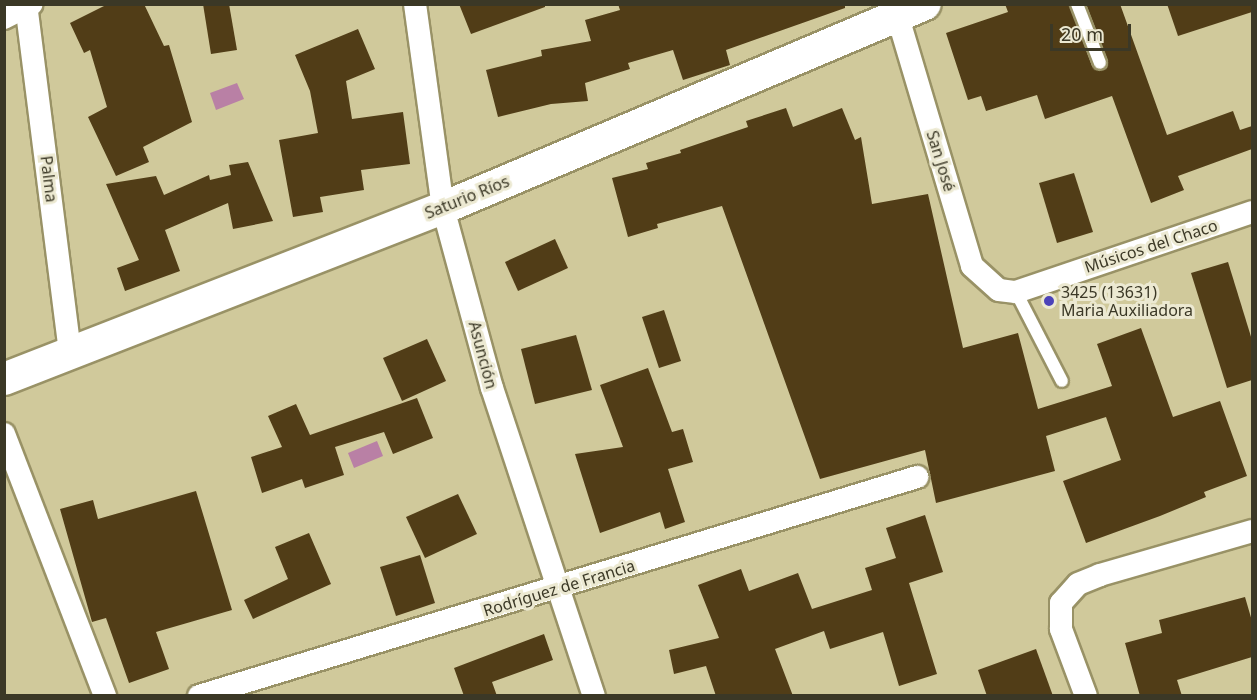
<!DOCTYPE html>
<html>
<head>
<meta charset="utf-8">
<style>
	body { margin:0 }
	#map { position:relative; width:1257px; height:700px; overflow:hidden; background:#d0c99b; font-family:"Noto Sans",sans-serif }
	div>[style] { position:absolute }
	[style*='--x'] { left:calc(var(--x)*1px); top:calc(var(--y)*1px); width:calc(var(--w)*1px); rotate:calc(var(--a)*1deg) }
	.water>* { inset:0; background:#b980a5 }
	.building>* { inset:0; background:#513d17 }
	.roads { filter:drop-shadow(2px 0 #999266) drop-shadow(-2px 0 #999266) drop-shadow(0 2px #999266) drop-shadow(0 -2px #999266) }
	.lane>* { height:12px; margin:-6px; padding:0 6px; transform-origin:6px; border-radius:6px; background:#fff }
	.street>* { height:22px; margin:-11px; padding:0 11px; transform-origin:11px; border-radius:11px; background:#fff }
	.secondary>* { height:32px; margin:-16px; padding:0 16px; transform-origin:16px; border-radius:16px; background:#fff }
	.dots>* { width:16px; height:16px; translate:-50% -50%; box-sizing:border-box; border:3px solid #ece9d2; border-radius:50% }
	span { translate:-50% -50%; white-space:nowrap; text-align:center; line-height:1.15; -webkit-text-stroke:6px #ece9d2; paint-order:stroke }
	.street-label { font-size:16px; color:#3b3826 }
	.poi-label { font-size:16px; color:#3b3826 }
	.left { translate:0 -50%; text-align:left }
	.frame { position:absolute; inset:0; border:6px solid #3b3826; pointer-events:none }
	.scale { position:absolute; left:1050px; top:24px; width:81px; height:27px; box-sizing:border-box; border:3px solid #3b3826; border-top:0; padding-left:8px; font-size:18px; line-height:21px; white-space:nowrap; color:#3b3826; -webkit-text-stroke:4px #ece9d2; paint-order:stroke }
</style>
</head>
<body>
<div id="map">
	<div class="water">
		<i style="clip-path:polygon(237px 83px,244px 99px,216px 110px,210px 93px)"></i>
		<i style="clip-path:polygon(377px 441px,383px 456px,354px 468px,348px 453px)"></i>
	</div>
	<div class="building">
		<i style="clip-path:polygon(108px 4px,144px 4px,164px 46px,169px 45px,192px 122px,143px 147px,149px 162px,116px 176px,88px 117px,107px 107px,90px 50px,84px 53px,70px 23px)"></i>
		<i style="clip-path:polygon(203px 4px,229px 4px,237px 50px,211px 54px)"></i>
		<i style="clip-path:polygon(459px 4px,545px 4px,545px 7px,471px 34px)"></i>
		<i style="clip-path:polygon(618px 4px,845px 4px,845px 8px,726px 50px,730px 65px,683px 80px,673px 50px,628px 63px,630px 69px,585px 83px,588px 101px,551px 104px,498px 117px,486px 70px,542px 56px,541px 50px,591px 41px,585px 20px,620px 10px)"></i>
		<i style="clip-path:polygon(1005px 4px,1069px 4px,1092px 66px,1099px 71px,1107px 68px,1108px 61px,1086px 4px,1120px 4px,1167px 135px,1233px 111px,1240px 130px,1252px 126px,1252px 149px,1178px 176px,1184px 190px,1151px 203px,1112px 96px,1045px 119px,1037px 95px,986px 111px,981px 96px,968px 100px,946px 33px,1008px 12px)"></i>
		<i style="clip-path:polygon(1167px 4px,1252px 4px,1252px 12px,1178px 36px)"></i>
		<i style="clip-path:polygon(358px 29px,375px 69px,346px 81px,352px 119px,403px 112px,410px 164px,361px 170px,364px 190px,320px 197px,323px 212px,293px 217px,279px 140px,318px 133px,310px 91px,295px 55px)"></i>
		<i style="clip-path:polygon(786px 108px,793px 127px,842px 108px,855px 140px,861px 137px,872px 204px,928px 194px,963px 348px,1018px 333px,1038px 409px,1112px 386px,1097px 344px,1141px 328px,1173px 417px,1220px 401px,1247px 476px,1204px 492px,1206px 497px,1160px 516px,1086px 543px,1063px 481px,1121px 460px,1106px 417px,1046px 436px,1055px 471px,936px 503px,925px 450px,820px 479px,722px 206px,657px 224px,658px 228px,628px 237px,612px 178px,648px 169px,646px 163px,681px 153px,680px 150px,748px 127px,746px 121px)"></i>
		<i style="clip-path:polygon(248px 162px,273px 221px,233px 229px,228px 203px,165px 230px,180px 271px,125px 291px,117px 268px,139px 260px,106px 184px,156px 176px,164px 195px,209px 175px,210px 180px,231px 175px,229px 165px)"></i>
		<i style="clip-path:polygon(1074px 173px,1093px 232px,1057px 243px,1039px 183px)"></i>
		<i style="clip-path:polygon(555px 239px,568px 268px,518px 291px,505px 262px)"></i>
		<i style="clip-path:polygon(1228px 262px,1252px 340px,1252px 380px,1227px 388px,1191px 273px)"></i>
		<i style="clip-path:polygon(664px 310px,681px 361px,659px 368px,642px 317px)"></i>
		<i style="clip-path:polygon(576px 335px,592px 390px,535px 404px,521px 349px)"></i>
		<i style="clip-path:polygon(427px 339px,446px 381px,402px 401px,383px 358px)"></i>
		<i style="clip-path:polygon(648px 368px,672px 432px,683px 429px,693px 462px,668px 469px,685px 522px,665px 529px,660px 512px,600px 533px,575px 454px,623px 447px,600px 385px)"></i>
		<i style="clip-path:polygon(417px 398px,433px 438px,393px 454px,384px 432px,335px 447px,344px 475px,305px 488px,302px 479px,262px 493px,251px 457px,282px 447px,268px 416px,296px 404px,310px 435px)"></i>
		<i style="clip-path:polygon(196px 491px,232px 610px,156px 632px,169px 669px,129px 683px,106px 618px,92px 622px,60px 509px,93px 500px,98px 519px)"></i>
		<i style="clip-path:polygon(458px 494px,477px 534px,425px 558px,406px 517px)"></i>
		<i style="clip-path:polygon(925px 515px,943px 572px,909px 583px,937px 674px,899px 686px,883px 632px,830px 649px,824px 631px,775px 649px,793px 696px,716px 696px,706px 666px,674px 674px,669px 650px,719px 638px,698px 585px,741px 569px,749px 591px,798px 573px,812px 609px,872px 590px,865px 568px,896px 558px,886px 528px)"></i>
		<i style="clip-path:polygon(309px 533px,331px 584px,253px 619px,244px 600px,288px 579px,275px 547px)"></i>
		<i style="clip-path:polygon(420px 555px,435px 603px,396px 616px,380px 567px)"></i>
		<i style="clip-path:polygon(1245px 597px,1252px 621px,1252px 657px,1177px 680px,1182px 696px,1140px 696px,1125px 643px,1162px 633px,1159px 620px)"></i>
		<i style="clip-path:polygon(544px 634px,553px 660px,492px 682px,497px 696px,464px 696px,454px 668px)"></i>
		<i style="clip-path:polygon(1036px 649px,1053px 696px,987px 696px,978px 670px)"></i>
	</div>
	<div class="roads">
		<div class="lane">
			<i style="--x:1077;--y:4;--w:63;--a:68.7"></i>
			<i style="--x:1016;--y:292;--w:100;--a:62.7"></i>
		</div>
		<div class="street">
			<i style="--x:26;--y:4;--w:352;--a:82.8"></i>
			<i style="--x:415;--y:4;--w:206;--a:82.2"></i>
			<i style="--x:443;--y:208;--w:187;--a:74.8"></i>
			<i style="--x:492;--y:388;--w:324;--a:71.7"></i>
			<i style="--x:894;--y:4;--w:273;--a:73.4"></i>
			<i style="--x:972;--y:266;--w:36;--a:42"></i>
			<i style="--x:999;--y:290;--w:17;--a:7"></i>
			<i style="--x:1016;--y:292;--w:249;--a:-18.7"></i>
			<i style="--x:4;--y:18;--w:31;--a:-27"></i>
			<i style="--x:4;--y:434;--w:281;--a:68.9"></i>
			<i style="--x:199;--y:696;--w:751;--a:-16.96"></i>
			<i style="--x:1086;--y:696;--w:72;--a:-110.5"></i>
			<i style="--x:1061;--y:629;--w:26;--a:-90"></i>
			<i style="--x:1061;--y:603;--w:25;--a:-48"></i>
			<i style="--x:1078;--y:584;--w:24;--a:-22"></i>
			<i style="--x:1100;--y:575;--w:158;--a:-16.1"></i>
		</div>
		<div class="secondary">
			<i style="--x:4;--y:379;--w:471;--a:-21.3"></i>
			<i style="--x:443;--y:208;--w:523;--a:-22.94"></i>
		</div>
	</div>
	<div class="dots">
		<i style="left:1049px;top:301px;background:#4c43b9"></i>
	</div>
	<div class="street-label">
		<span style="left:941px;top:161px;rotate:73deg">San José</span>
		<span style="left:49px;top:179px;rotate:83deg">Palma</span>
		<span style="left:467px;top:197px;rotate:-22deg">Saturio Ríos</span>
		<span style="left:1151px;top:246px;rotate:-18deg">Músicos del Chaco</span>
		<span style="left:483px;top:355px;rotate:75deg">Asunción</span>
		<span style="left:559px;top:588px;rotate:-17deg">Rodríguez de Francia</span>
	</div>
	<div class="poi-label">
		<span class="left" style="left:1061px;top:301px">3425 (13631)<br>Maria Auxiliadora</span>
	</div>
	<div class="frame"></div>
	<div class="scale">20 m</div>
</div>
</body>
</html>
